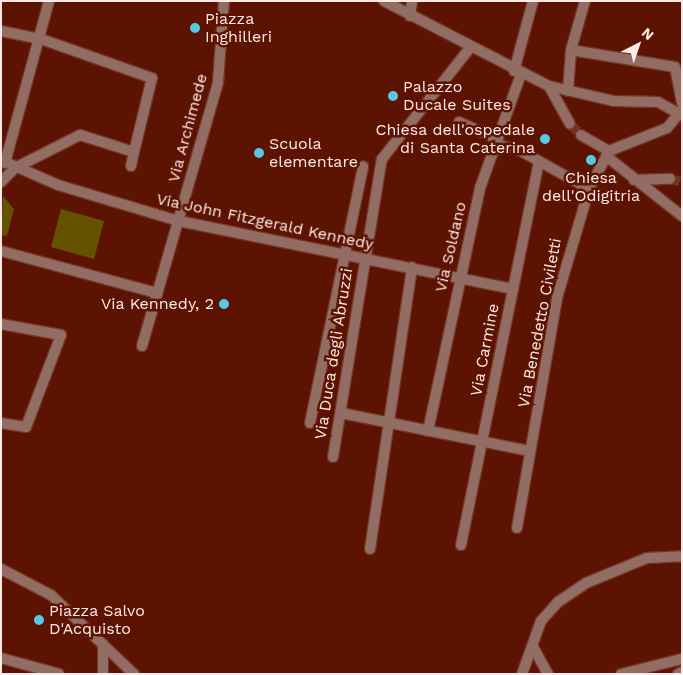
<!DOCTYPE html>
<html>
<head>
<meta charset="utf-8">
<style>
	body { margin:0 }
	#map { position:relative; width:683px; height:675px; overflow:hidden; background:#5c1302; font-family:"Work Sans",sans-serif }
	div>[style] { position:absolute }
	[style*='--x'] { left:calc(var(--x)*1px); top:calc(var(--y)*1px); width:calc(var(--w)*1px); rotate:calc(var(--a)*1deg) }
	.green>* { inset:0; background:#655200 }
	.pedestrian-tunnel>* { height:10px; margin-top:-5px; transform-origin:0; background:repeating-linear-gradient(90deg,#743324 0 10px,transparent 0 15px) }
	.minor-tunnel>* { height:10px; margin-top:-5px; transform-origin:0; background:repeating-linear-gradient(90deg,#743324 0 10px,transparent 0 15px) }
	.roads { filter:drop-shadow(1px 0 #763526) drop-shadow(-1px 0 #763526) drop-shadow(0 1px #763526) drop-shadow(0 -1px #763526) }
	.pedestrian>* { height:10px; margin:-5px; padding:0 5px; transform-origin:5px; border-radius:5px; background:#916d64 }
	.minor>* { height:10px; margin:-5px; padding:0 5px; transform-origin:5px; border-radius:5px; background:#916d64 }
	.tertiary>* { height:10px; margin:-5px; padding:0 5px; transform-origin:5px; border-radius:5px; background:#916d64 }
	.dots>* { width:14px; height:14px; translate:-50% -50%; box-sizing:border-box; border:2px solid #5c1302; border-radius:50% }
	span { translate:-50% -50%; white-space:nowrap; text-align:center; line-height:1.15; -webkit-text-stroke:5px #5c1302; paint-order:stroke }
	.poi-label { font-size:16px; color:#fdeae6 }
	.left { translate:0 -50%; text-align:left }
	.right { translate:-100% -50%; text-align:right }
	.street-label { font-size:16px; color:#fdeae6 }
	.frame { position:absolute; inset:0; border:2px solid #fdeae6; pointer-events:none }
	.north { position:absolute; left:613px; top:20px; width:50px; height:50px; -webkit-text-stroke:4px #5c1302; paint-order:stroke; rotate:41deg; font-size:14px; font-weight:700; line-height:20px; text-align:center; color:#fdeae6 }
	.north::after { content:''; display:block; margin:auto; width:18px; height:22px; background:#fdeae6; clip-path:polygon(50% 0,100% 100%,50% 72%,0 100%) }
</style>
</head>
<body>
<div id="map">
	<div class="green">
		<i style="clip-path:polygon(3px 196px,14px 209px,7px 236px,1px 235px)"></i>
		<i style="clip-path:polygon(61px 209px,104px 221px,94px 259px,51px 247px)"></i>
	</div>
	<div class="pedestrian-tunnel">
		<i style="--x:570;--y:124;--w:16;--a:45"></i>
	</div>
	<div class="minor-tunnel">
		<i style="--x:670;--y:179;--w:12;--a:14"></i>
	</div>
	<div class="roads">
		<div class="pedestrian">
			<i style="--x:384;--y:1;--w:186;--a:27.3"></i>
			<i style="--x:549;--y:86;--w:67;--a:13"></i>
			<i style="--x:614;--y:101;--w:44;--a:1.3"></i>
			<i style="--x:658;--y:102;--w:21;--a:29"></i>
			<i style="--x:571;--y:50;--w:105;--a:9.3"></i>
			<i style="--x:675;--y:67;--w:37;--a:79"></i>
			<i style="--x:549;--y:86;--w:43;--a:61.1"></i>
			<i style="--x:568;--y:91;--w:41;--a:-85.8"></i>
			<i style="--x:571;--y:50;--w:51;--a:-74.1"></i>
			<i style="--x:581;--y:135;--w:32;--a:30"></i>
		</div>
		<div class="minor">
			<i style="--x:410;--y:16;--w:15;--a:-82"></i>
			<i style="--x:1;--y:31;--w:41;--a:11.3"></i>
			<i style="--x:41;--y:39;--w:118;--a:19.4"></i>
			<i style="--x:152;--y:78;--w:76;--a:103.7"></i>
			<i style="--x:134;--y:152;--w:57;--a:-162.5"></i>
			<i style="--x:80;--y:135;--w:73;--a:153.1"></i>
			<i style="--x:15;--y:168;--w:20;--a:135"></i>
			<i style="--x:514;--y:71;--w:73;--a:-74.8"></i>
			<i style="--x:459;--y:122;--w:42;--a:24.1"></i>
			<i style="--x:495;--y:144;--w:25;--a:14"></i>
			<i style="--x:519;--y:150;--w:80;--a:29.1"></i>
			<i style="--x:606;--y:156;--w:97;--a:38.3"></i>
			<i style="--x:1;--y:160;--w:62;--a:23.7"></i>
			<i style="--x:58;--y:185;--w:126;--a:16.6"></i>
			<i style="--x:179;--y:221;--w:341;--a:11.5"></i>
			<i style="--x:5;--y:163;--w:168;--a:-74.8"></i>
			<i style="--x:131;--y:166;--w:14;--a:-78"></i>
			<i style="--x:634;--y:180;--w:36;--a:-2"></i>
			<i style="--x:1;--y:251;--w:162;--a:15.1"></i>
			<i style="--x:1;--y:324;--w:61;--a:10.4"></i>
			<i style="--x:61;--y:335;--w:98;--a:110.8"></i>
			<i style="--x:26;--y:427;--w:25;--a:-171"></i>
			<i style="--x:142;--y:346;--w:275;--a:-73.9"></i>
			<i style="--x:218;--y:82;--w:81;--a:-85.8"></i>
			<i style="--x:341;--y:413;--w:193;--a:11.4"></i>
			<i style="--x:310;--y:423;--w:262;--a:-78.3"></i>
			<i style="--x:428;--y:431;--w:249;--a:-77.9"></i>
			<i style="--x:480;--y:188;--w:121;--a:-70.2"></i>
			<i style="--x:333;--y:457;--w:302;--a:-80.7"></i>
			<i style="--x:382;--y:159;--w:142;--a:-51.6"></i>
			<i style="--x:517;--y:528;--w:233;--a:-80.1"></i>
			<i style="--x:557;--y:298;--w:114;--a:-73.6"></i>
			<i style="--x:589;--y:189;--w:43;--a:-62.2"></i>
			<i style="--x:609;--y:151;--w:62;--a:-21.6"></i>
			<i style="--x:667;--y:128;--w:23;--a:-50"></i>
			<i style="--x:461;--y:545;--w:391;--a:-78.5"></i>
			<i style="--x:370;--y:549;--w:285;--a:-81.5"></i>
			<i style="--x:678;--y:674;--w:4;--a:-27"></i>
		</div>
		<div class="tertiary">
			<i style="--x:1;--y:569;--w:56;--a:27.5"></i>
			<i style="--x:51;--y:595;--w:115;--a:43.6"></i>
			<i style="--x:103;--y:644;--w:30;--a:90"></i>
			<i style="--x:533;--y:647;--w:31;--a:61"></i>
			<i style="--x:1;--y:658;--w:60;--a:15.4"></i>
			<i style="--x:522;--y:674;--w:56;--a:-70.3"></i>
			<i style="--x:541;--y:621;--w:25;--a:-48"></i>
			<i style="--x:558;--y:602;--w:34;--a:-34"></i>
			<i style="--x:586;--y:583;--w:66;--a:-22.3"></i>
			<i style="--x:647;--y:558;--w:35;--a:-3"></i>
			<i style="--x:621;--y:674;--w:63;--a:-13.8"></i>
		</div>
	</div>
	<div class="dots">
		<i style="left:195px;top:28px;background:#57c9e2"></i>
		<i style="left:393px;top:96px;background:#57c9e2"></i>
		<i style="left:545px;top:139px;background:#57c9e2"></i>
		<i style="left:259px;top:153px;background:#57c9e2"></i>
		<i style="left:591px;top:160px;background:#57c9e2"></i>
		<i style="left:224px;top:304px;background:#57c9e2"></i>
		<i style="left:39px;top:620px;background:#57c9e2"></i>
	</div>
	<div class="poi-label">
		<span class="left" style="left:205px;top:28px">Piazza<br>Inghilleri</span>
		<span class="left" style="left:403px;top:96px">Palazzo<br>Ducale Suites</span>
		<span class="right" style="left:535px;top:139px">Chiesa dell'ospedale<br>di Santa Caterina</span>
		<span class="left" style="left:269px;top:153px">Scuola<br>elementare</span>
		<span style="left:591px;top:187px">Chiesa<br>dell'Odigitria</span>
		<span class="right" style="left:214px;top:304px">Via Kennedy, 2</span>
		<span class="left" style="left:49px;top:620px">Piazza Salvo<br>D'Acquisto</span>
	</div>
	<div class="street-label">
		<span style="left:188px;top:128px;rotate:-75deg">Via Archimede</span>
		<span style="left:265px;top:222px;rotate:12deg">Via John Fitzgerald Kennedy</span>
		<span style="left:451px;top:247px;rotate:-77deg">Via Soldano</span>
		<span style="left:540px;top:323px;rotate:-79deg">Via Benedetto Civiletti</span>
		<span style="left:485px;top:350px;rotate:-79deg">Via Carmine</span>
		<span style="left:334px;top:354px;rotate:-81deg">Via Duca degli Abruzzi</span>
	</div>
	<div class="frame"></div>
	<div class="north">N</div>
</div>
</body>
</html>
